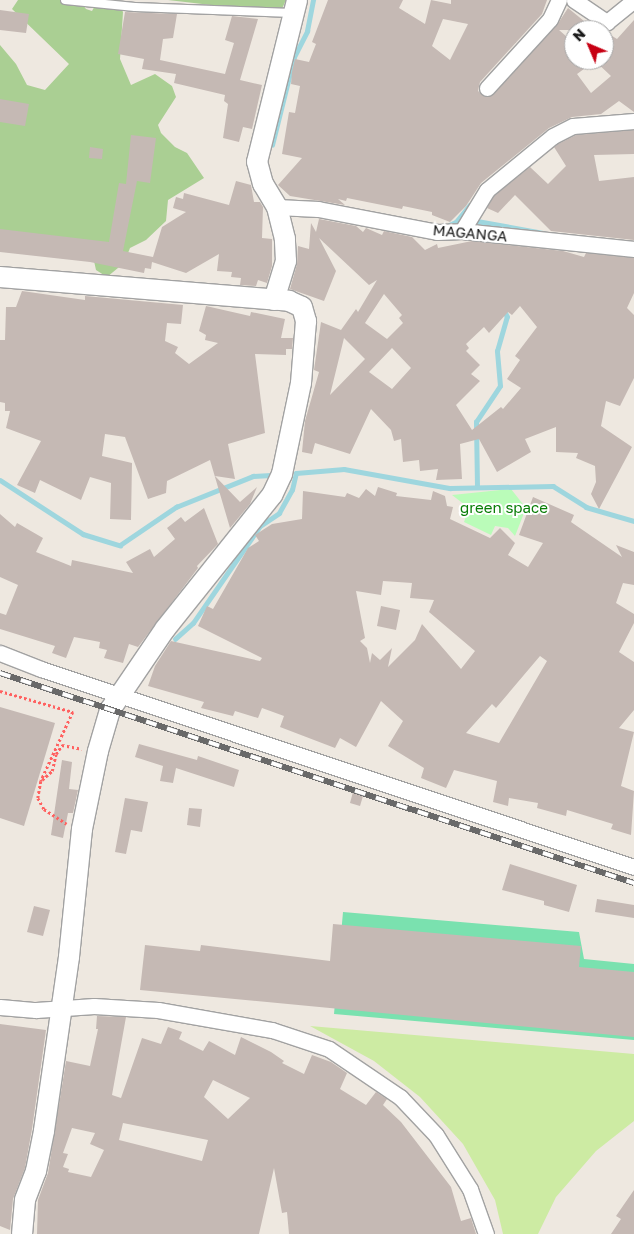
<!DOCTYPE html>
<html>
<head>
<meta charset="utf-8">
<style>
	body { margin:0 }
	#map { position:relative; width:634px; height:1234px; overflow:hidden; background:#eee8e0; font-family:"Golos Text",sans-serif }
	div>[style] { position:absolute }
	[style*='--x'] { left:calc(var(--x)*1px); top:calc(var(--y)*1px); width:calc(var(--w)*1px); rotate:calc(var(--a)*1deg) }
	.grass>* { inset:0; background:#cdeba3 }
	.forest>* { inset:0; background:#aacf93 }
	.park>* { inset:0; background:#bafcb9 }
	.pitch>* { inset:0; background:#7ae1af }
	.stream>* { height:4.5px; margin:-2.25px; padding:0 2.25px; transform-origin:2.25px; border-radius:2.25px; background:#9ed6de }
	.building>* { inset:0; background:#c5b9b4 }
	.path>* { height:2.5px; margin-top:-1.25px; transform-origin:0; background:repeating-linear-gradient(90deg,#ff6160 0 2.5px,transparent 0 5px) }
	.roads { filter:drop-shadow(1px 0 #a2a2a2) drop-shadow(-1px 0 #a2a2a2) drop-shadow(0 1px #a2a2a2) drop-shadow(0 -1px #a2a2a2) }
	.service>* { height:8px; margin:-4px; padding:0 4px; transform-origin:4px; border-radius:4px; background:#fff }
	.minor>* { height:15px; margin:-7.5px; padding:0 7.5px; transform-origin:7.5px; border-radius:7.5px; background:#fff }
	.tertiary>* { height:20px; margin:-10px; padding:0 10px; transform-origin:10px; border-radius:10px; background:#fff }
	.rail>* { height:5.5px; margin-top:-2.75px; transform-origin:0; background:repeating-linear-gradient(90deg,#fff 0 11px,#696969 0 22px); box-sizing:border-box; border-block:1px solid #696969 }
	span { translate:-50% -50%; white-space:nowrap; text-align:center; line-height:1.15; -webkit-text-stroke:4px #fff; paint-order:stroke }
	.street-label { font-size:15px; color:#1b1b1b }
	.park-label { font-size:15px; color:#087d06 }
	.north { position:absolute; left:564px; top:20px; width:50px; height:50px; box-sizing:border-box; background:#fff; border:1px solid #a4a4a4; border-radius:50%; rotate:315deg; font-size:14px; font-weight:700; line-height:20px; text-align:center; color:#1b1b1b }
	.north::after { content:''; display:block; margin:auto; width:18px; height:22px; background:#c70013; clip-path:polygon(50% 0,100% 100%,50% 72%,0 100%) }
</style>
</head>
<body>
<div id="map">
	<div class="grass">
		<i style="clip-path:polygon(310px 1026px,634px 1054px,634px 1121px,596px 1151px,556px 1197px,538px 1234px,503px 1234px,495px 1200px,463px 1144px,420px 1097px,374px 1061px)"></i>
	</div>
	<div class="forest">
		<i style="clip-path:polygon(18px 0,79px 0,86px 9px,92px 11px,98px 0,116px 0,123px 12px,120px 59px,131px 85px,155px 74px,172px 86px,176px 97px,158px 125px,161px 133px,175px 147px,187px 153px,204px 178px,168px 200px,166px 221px,146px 240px,130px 248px,124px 263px,107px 277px,96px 270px,94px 261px,0 230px,0 45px,16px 64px,27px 85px,45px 90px,69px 64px,12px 9px)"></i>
		<i style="clip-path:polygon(168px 0,286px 0,280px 13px)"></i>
	</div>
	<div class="park">
		<i style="clip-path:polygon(511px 489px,526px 508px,515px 536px,508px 528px,495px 526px,491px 535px,464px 522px,469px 508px,452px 495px)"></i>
	</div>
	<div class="pitch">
		<i style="clip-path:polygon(343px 912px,579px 932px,584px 959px,634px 964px,634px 1040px,334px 1014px)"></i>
	</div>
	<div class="stream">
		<i style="--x:272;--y:145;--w:91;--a:-76"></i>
		<i style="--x:294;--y:57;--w:29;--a:-63"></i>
		<i style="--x:307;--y:31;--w:32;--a:-79"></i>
		<i style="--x:475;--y:218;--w:4;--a:56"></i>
		<i style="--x:477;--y:221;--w:68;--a:10.2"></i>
		<i style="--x:449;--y:225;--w:8;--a:-23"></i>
		<i style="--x:456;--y:222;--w:22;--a:-51"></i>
		<i style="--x:0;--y:480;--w:99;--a:33"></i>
		<i style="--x:83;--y:534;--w:39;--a:17"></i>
		<i style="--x:120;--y:545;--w:68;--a:-34.2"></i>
		<i style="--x:176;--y:507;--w:83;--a:-21.9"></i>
		<i style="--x:253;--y:476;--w:22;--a:-3"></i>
		<i style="--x:477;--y:487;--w:65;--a:-90.9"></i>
		<i style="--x:476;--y:422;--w:43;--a:-56.3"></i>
		<i style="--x:500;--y:386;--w:35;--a:-95"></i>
		<i style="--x:497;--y:351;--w:35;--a:-74"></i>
		<i style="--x:507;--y:317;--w:7;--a:-117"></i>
		<i style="--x:175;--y:639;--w:24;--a:-42"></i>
		<i style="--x:193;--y:623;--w:118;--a:-55.4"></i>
		<i style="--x:260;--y:526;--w:23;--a:-34"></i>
		<i style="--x:279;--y:513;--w:26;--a:-61"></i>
		<i style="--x:292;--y:490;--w:17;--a:-77"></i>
		<i style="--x:296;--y:473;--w:48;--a:-4.8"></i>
		<i style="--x:344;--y:469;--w:108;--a:10.2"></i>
		<i style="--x:450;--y:488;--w:103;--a:-1.1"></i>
		<i style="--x:553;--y:486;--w:39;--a:32"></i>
		<i style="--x:586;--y:507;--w:50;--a:16.3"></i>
	</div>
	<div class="building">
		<i style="clip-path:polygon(evenodd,328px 0,403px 0,399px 8px,425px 24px,431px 0,451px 4px,451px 0,547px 0,542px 14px,480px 82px,478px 91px,485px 97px,494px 94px,557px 25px,568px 8px,595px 30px,559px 30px,574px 43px,574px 60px,604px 60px,604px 31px,617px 39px,634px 20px,634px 112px,619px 101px,601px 114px,572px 117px,549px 128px,481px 183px,466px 206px,450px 222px,432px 215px,432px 212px,403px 206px,402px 209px,347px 198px,346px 201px,338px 199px,345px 205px,290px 196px,278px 185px,302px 158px,282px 154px,289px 112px,295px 113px,300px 86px,291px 84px,292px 72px,295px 59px,309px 62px,316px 44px,312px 42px,328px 0,443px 19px,468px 24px,450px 60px,432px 46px,443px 19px,328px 0,595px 61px,611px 76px,591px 93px,577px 74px,595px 61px)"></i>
		<i style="clip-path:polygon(0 10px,29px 14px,26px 33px,0 30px)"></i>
		<i style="clip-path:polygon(125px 12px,177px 14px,173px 38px,163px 39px,160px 60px,225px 74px,234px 43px,225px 40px,232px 16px,258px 19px,240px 80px,262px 85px,252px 129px,243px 127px,239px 142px,223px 138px,228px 104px,224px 101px,225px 95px,174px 83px,176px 74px,142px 69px,144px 59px,118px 54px)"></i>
		<i style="clip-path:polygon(0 99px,29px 104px,25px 126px,0 122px)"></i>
		<i style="clip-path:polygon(634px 130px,634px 154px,594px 155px,599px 181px,634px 177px,634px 240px,551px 231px,515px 195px,498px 213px,487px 208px,494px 196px,530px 167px,548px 184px,566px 166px,554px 147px,558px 144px,576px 135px)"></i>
		<i style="clip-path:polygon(131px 135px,156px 138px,150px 183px,137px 181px,123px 251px,153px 257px,162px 227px,186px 212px,173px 208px,176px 197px,183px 199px,184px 193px,229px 205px,236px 181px,251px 185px,254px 202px,260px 202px,263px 207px,262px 238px,272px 239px,272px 266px,267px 283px,258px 280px,256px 286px,240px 285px,241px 278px,231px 277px,232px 272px,217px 271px,219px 254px,186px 273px,152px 262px,151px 269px,145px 268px,144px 273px,90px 262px,0 252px,0 229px,109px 242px,119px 183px,126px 184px)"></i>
		<i style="clip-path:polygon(90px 147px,103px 149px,102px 159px,89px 158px)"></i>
		<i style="clip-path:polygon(evenodd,319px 219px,356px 226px,363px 232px,366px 228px,382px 235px,384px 231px,412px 237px,425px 250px,437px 244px,438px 248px,472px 241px,563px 251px,584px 257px,586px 253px,634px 258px,634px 293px,627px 308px,634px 315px,634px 378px,620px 406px,606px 401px,601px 426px,632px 447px,599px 509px,591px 494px,596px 482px,595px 466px,576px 458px,578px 453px,556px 452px,556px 427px,525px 439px,531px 452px,497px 472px,479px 439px,460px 444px,462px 479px,436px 480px,438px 469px,420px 471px,419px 460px,403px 462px,401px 439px,394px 441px,391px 430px,371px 409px,350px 454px,315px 443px,312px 454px,302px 452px,305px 421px,319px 372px,314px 370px,321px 322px,341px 330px,356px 309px,358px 312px,377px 280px,369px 285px,319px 238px,336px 271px,324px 301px,290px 289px,297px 264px,298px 246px,309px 249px,311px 223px,316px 232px,319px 219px,384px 294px,402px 315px,399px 318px,403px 323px,387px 339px,365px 323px,384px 294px,319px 219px,520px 306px,537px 327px,515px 356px,520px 360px,507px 379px,521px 388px,503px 409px,501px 407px,472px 430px,456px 405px,480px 381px,471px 374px,480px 365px,466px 351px,469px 348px,466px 344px,484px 327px,489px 333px,508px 312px,512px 315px,520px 306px,319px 219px,344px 338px,365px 359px,330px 395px,344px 338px,319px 219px,392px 348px,411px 368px,392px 389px,369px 372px,392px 348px)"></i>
		<i style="clip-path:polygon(22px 291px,85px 300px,85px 296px,183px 305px,181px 324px,167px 323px,165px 341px,178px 347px,175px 353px,189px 364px,218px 343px,205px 340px,206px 335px,199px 331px,206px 306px,250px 316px,251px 312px,285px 319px,281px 338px,293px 338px,292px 349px,286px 349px,286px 355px,255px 354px,265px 433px,228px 444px,235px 479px,215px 476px,240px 502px,257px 487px,250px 504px,230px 528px,210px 460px,167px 481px,166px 493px,148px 499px,125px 437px,105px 434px,102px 456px,132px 463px,131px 520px,110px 519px,111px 483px,90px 477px,81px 500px,40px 480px,35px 493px,17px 485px,41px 441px,6px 428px,10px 411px,5px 411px,5px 403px,0 402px,0 340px,5px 340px,6px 307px,16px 307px)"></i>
		<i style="clip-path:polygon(evenodd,378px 487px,397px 493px,396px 496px,431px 500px,433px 491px,445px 496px,447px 506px,453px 507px,450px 519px,490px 538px,500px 528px,515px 543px,508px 555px,528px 567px,543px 543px,519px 535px,533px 497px,574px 515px,571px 522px,622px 557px,616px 545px,634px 552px,634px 585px,623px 583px,616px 603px,634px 614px,634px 623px,619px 652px,634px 662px,634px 710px,619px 728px,634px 732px,621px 786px,634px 791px,631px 835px,611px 829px,613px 824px,567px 810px,566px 816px,537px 808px,538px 803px,509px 798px,508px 806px,493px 802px,497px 781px,454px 770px,446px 788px,421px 778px,424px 768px,388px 746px,403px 721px,381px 701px,356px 747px,340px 738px,335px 748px,280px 727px,284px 716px,262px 708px,258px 718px,235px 711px,233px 716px,201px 708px,204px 702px,148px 686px,155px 666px,171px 641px,260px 661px,262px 658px,198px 626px,207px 606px,213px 609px,248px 548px,259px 541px,255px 535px,272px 524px,302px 519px,303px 491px,345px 497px,347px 493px,359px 498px,366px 489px,375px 496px,378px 487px,383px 581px,412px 583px,410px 598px,434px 600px,429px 612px,475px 651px,461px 669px,422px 624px,415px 640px,388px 667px,392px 648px,380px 660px,372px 653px,370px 663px,367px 648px,360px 641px,365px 638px,356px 591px,381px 595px,383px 581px,378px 487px,540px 656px,547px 661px,499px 743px,466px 733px,492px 704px,496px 708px,540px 656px)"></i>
		<i style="clip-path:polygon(204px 508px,218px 544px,197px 566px,198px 568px,138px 647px,129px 644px,123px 663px,104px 658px,107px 650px,99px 648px,100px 642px,74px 637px,66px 658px,52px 653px,55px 646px,0 629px,0 613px,6px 615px,18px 585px,0 577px,0 514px,15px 527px,17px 523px,43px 538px,36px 552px,71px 566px,72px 560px,133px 573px,126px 562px,150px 549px,154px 557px,175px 539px,167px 528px,181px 517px,185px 522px)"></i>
		<i style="clip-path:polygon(381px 606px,400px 610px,396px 630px,377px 626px)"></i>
		<i style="clip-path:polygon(0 707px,55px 723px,24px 826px,0 818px)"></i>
		<i style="clip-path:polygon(139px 744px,197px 760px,198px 756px,239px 770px,234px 787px,176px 768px,173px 783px,160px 781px,163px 766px,135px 757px)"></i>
		<i style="clip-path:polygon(62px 760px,72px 762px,69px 789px,78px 790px,73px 813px,68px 813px,63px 838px,51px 835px)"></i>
		<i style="clip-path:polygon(353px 792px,363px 796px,360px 806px,350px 803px)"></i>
		<i style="clip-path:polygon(125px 798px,148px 802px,142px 832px,131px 830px,126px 854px,115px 852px)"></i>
		<i style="clip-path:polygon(189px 808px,202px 809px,200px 827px,187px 825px)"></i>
		<i style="clip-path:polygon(510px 864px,577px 885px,569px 912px,544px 905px,544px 901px,502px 890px)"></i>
		<i style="clip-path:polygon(597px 899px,634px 905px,634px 918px,595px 912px)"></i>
		<i style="clip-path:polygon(34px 906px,50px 910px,43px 936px,27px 932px)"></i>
		<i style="clip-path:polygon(333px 924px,581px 946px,579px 967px,634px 972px,634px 1037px,140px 990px,145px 945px,200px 951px,201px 945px,330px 961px)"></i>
		<i style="clip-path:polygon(evenodd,97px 1016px,126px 1017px,112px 1095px,121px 1098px,142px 1038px,161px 1044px,168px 1027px,182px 1032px,179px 1039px,203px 1051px,209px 1041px,235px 1055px,241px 1037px,271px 1052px,284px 1061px,282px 1063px,304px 1074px,312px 1055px,331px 1062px,347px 1073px,340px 1089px,366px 1105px,376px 1092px,387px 1099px,383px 1105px,401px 1122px,451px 1187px,461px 1221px,471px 1218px,476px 1234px,289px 1234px,287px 1212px,282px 1213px,274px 1168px,259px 1234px,37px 1234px,38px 1200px,48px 1173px,66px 1061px,90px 1066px,98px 1029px,96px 1029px,97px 1016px,213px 1080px,250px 1098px,228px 1119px,204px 1097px,213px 1080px,97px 1016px,123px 1123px,208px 1140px,202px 1161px,119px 1140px,123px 1123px,97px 1016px,72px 1128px,95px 1133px,90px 1144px,104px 1150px,91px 1177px,68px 1172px,69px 1169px,63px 1167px,68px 1154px,63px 1153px,72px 1128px)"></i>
		<i style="clip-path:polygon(0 1024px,46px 1030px,32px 1129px,25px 1168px,13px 1199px,10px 1230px,0 1226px)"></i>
		<i style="clip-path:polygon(634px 1190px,634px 1234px,611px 1234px,621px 1219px,616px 1216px)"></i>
	</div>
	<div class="path">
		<i style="--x:0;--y:691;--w:76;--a:16"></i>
		<i style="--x:73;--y:712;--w:76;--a:114.9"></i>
		<i style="--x:41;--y:781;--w:17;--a:100"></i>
		<i style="--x:38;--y:798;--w:13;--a:61"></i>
		<i style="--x:44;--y:809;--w:27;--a:33"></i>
		<i style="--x:42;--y:780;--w:13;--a:-42"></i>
		<i style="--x:52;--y:771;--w:17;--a:-77"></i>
		<i style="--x:56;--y:754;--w:11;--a:-56"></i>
		<i style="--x:62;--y:745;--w:20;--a:11"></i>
	</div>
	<div class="roads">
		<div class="service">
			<i style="--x:65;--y:0;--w:70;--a:5.7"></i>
			<i style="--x:135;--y:7;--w:157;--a:2.2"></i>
		</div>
		<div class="minor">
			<i style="--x:574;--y:0;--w:40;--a:34"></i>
			<i style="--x:607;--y:22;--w:35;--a:-39"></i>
			<i style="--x:487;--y:88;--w:93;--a:-47.6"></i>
			<i style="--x:550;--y:19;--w:21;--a:-65"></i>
			<i style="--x:277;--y:207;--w:41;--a:2.8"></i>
			<i style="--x:318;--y:209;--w:121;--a:10.9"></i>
			<i style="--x:437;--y:232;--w:25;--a:-2"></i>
			<i style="--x:462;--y:231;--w:173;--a:6"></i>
			<i style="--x:462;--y:231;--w:48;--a:-58.6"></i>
			<i style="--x:487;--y:190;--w:85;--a:-39.3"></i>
			<i style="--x:553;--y:136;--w:22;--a:-27"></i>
			<i style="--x:573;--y:126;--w:61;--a:-4.7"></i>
			<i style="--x:0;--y:653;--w:44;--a:21.3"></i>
			<i style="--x:41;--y:669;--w:625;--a:18.46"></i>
			<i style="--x:0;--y:1007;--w:36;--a:5"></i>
			<i style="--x:36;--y:1010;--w:58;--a:-3.9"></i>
			<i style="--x:94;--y:1006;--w:64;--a:3.6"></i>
			<i style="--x:158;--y:1010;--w:116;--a:10"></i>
			<i style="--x:272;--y:1030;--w:60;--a:18.4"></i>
			<i style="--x:329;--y:1049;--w:86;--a:34.1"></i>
			<i style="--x:400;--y:1097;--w:52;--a:46.5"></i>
			<i style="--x:436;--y:1135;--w:64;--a:57.8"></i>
			<i style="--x:470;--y:1189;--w:48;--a:70.4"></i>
		</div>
		<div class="tertiary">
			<i style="--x:0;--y:277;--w:290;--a:4.7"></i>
			<i style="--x:289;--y:301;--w:14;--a:25"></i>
			<i style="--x:302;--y:307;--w:15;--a:74"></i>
			<i style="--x:306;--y:321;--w:62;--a:94.6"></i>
			<i style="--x:301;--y:383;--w:93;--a:101.8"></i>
			<i style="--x:282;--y:474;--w:23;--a:115"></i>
			<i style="--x:272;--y:495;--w:171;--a:128.6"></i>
			<i style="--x:165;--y:629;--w:98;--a:124.2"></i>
			<i style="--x:110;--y:710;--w:43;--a:106.3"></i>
			<i style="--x:98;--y:751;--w:80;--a:101.6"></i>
			<i style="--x:82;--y:829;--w:129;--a:95.8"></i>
			<i style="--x:69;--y:957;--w:176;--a:98.2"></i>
			<i style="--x:44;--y:1131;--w:41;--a:101.3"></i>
			<i style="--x:36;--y:1171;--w:31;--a:111"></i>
			<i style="--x:25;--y:1200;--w:34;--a:95"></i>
			<i style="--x:274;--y:300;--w:41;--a:-72.9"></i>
			<i style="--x:286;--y:261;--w:22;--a:-93"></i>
			<i style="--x:285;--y:239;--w:33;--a:-104"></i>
			<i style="--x:277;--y:207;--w:27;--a:-121"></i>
			<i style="--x:263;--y:184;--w:23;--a:-105"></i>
			<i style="--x:257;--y:162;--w:167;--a:-76.1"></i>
		</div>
	</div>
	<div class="rail">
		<i style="--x:0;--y:673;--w:668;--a:18.33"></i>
	</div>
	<div class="street-label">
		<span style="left:470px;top:233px;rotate:5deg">MAGANGA</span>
	</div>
	<div class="park-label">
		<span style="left:504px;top:508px">green space</span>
	</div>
	<div class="north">N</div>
</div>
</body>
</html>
